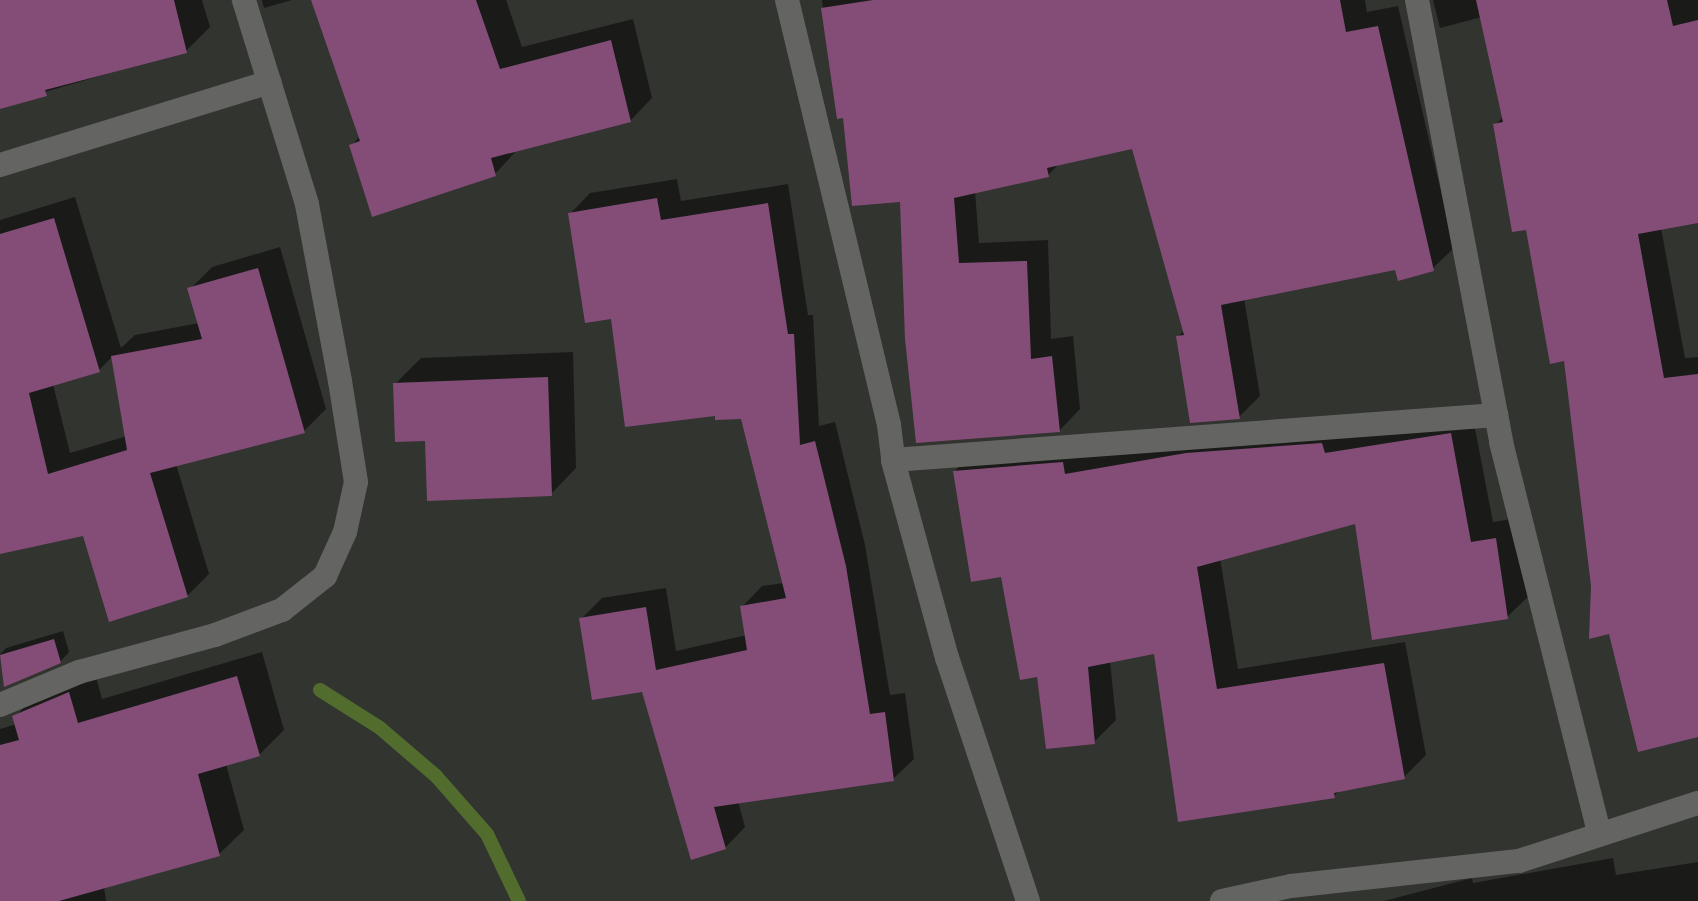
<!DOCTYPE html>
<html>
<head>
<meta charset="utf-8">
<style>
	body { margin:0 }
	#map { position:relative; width:1698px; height:901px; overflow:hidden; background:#31342f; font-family:Manrope,sans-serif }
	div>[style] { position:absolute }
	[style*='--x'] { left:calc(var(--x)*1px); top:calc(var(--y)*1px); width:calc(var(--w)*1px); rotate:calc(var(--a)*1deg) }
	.shadow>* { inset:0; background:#0007 }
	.stream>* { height:14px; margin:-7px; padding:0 7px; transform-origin:7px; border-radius:7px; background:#526c2d }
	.building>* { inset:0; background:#844d78 }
	.minor>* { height:24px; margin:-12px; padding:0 12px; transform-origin:12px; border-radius:12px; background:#646563 }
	span { translate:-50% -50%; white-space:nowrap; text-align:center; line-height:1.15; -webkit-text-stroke:6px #282a25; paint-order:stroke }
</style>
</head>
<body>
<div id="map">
	<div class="shadow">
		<i style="clip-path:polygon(0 0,202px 0,210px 27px,186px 51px,0 105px)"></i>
		<i style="clip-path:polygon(262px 0,292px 0,264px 8px)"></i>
		<i style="clip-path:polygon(313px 0,506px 0,522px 47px,633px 19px,652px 98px,630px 121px,517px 150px,495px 174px,352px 145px,360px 136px)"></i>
		<i style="clip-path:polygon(822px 0,1365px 0,1367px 12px,1398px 6px,1454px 248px,1432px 269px,1396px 267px,1244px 298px,1260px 396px,1239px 417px,1178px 337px,1184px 330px,1133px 146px,1060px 163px,1048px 175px,975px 191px,979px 243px,1048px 240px,1051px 339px,1073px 336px,1080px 409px,1059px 431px,845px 116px,839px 117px)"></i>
		<i style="clip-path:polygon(1433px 0,1698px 0,1698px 206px,1661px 228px,1685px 358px,1698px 357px,1698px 735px,1610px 631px,1566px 359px,1495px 125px,1504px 116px,1482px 17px,1440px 28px)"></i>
		<i style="clip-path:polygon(677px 179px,681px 201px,788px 184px,808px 315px,813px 315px,819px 426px,835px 422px,865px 545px,890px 695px,905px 693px,914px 759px,893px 779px,738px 801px,745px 827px,725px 848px,643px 689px,581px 619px,602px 598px,666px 588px,676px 651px,747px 635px,742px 607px,762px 586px,784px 583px,743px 417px,613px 317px,570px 214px,590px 193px)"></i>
		<i style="clip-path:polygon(evenodd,75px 197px,121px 348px,135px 335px,199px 323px,190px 289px,212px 267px,280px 247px,326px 409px,304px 431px,176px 464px,209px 574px,187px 596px,84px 533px,0 552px,0 220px,75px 197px,113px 356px,127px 436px,70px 453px,53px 384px,99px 370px,113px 356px)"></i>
		<i style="clip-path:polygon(573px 352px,576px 468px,551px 494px,427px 438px,395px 384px,421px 358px)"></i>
		<i style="clip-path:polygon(1472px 413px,1493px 522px,1517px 518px,1529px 596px,1507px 617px,1357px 521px,1220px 558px,1238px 669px,1405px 642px,1426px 755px,1404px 777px,1341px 789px,1334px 796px,1155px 652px,1110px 661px,1116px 720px,1094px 742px,1039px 674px,1003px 575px,955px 471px,976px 450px)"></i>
		<i style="clip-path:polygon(63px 631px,69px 652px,60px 662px,5px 684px,0 654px,6px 648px)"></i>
		<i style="clip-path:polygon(262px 652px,284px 730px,259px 755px,226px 764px,244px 830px,219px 854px,104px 886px,106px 901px,0 901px,0 729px,17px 724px,15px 717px,39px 692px,94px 669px,102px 699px)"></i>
		<i style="clip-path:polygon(1613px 858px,1616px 875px,1698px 862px,1698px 901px,1384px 901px,1472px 878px,1473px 883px)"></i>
	</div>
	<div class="stream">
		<i style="--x:320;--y:690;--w:71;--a:32.3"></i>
		<i style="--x:380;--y:728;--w:74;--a:40.6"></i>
		<i style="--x:436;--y:776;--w:77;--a:48.7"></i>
		<i style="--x:487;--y:834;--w:74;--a:64.5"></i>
	</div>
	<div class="building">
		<i style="clip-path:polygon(0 0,174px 0,187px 53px,45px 90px,47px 96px,0 109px)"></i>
		<i style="clip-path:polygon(311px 0,476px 0,500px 69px,611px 40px,631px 122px,491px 158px,496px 176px,372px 217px,349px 145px,360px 141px)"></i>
		<i style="clip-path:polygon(873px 0,1340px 0,1346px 32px,1378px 26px,1434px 271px,1398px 281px,1395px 270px,1221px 305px,1240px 419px,1190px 423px,1176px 336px,1184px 335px,1132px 149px,1047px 168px,1049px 177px,954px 198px,959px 263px,1027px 261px,1031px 359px,1052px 356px,1060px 432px,916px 443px,905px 339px,900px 202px,852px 206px,843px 118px,837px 119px,821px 8px)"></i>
		<i style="clip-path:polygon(1476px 0,1667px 0,1673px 26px,1698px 20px,1698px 223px,1638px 234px,1664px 378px,1698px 374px,1698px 737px,1638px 752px,1609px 634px,1589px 639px,1591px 586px,1564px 361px,1550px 364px,1526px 230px,1512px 232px,1493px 124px,1503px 122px)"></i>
		<i style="clip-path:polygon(657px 198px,661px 220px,768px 203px,788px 334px,794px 334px,800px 445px,815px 441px,846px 566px,870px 714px,885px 712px,894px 781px,714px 807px,726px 849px,691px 860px,642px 692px,592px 700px,579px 618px,646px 607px,656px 670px,747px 650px,740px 606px,786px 598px,741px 419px,715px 420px,715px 416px,625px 427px,611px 319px,585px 323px,568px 213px)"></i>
		<i style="clip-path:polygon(54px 218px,100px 372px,29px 393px,48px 474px,127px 450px,111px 356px,202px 339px,187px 288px,258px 268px,305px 433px,150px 473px,188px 597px,109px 622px,83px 536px,0 554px,0 234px)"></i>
		<i style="clip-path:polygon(548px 377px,552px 496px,427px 501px,425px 441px,395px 442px,393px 383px)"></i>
		<i style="clip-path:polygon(1451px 433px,1471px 542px,1496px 538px,1508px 619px,1372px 640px,1355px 524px,1197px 567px,1217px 689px,1384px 663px,1405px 779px,1334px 793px,1335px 798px,1178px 822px,1154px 654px,1088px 667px,1095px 744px,1046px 749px,1037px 677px,1020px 680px,1001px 577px,971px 582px,953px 471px,1063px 462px,1065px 474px,1186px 453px,1322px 443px,1325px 453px)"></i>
		<i style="clip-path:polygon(54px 639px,61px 663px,4px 687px,0 655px)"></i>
		<i style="clip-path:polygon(237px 676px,260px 756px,198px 774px,220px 856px,59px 901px,0 901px,0 745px,19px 740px,12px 716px,69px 692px,78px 723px)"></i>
	</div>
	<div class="minor">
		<i style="--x:787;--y:0;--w:437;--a:76.5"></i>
		<i style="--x:889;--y:425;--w:35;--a:83"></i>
		<i style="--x:1417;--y:0;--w:450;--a:79.2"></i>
		<i style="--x:1501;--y:442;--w:402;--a:75.9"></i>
		<i style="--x:0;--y:165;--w:282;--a:-17.1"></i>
		<i style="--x:0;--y:705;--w:86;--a:-22.7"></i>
		<i style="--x:79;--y:672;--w:141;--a:-15.2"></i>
		<i style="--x:215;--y:635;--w:72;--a:-20.5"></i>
		<i style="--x:282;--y:610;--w:55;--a:-38.3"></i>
		<i style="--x:325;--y:576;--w:48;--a:-65.6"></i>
		<i style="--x:345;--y:532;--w:51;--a:-77.6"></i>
		<i style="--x:356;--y:482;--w:102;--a:-99"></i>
		<i style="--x:340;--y:381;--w:180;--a:-100.6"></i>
		<i style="--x:307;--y:204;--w:214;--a:-107.2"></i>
		<i style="--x:1028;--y:901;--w:256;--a:-108.4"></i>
		<i style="--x:947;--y:658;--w:205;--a:-105.3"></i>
		<i style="--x:893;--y:460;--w:605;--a:-4.27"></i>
		<i style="--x:1222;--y:901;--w:71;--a:-12.3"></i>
		<i style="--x:1291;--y:886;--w:229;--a:-6.3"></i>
		<i style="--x:1519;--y:861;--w:188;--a:-18"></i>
	</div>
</div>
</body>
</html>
